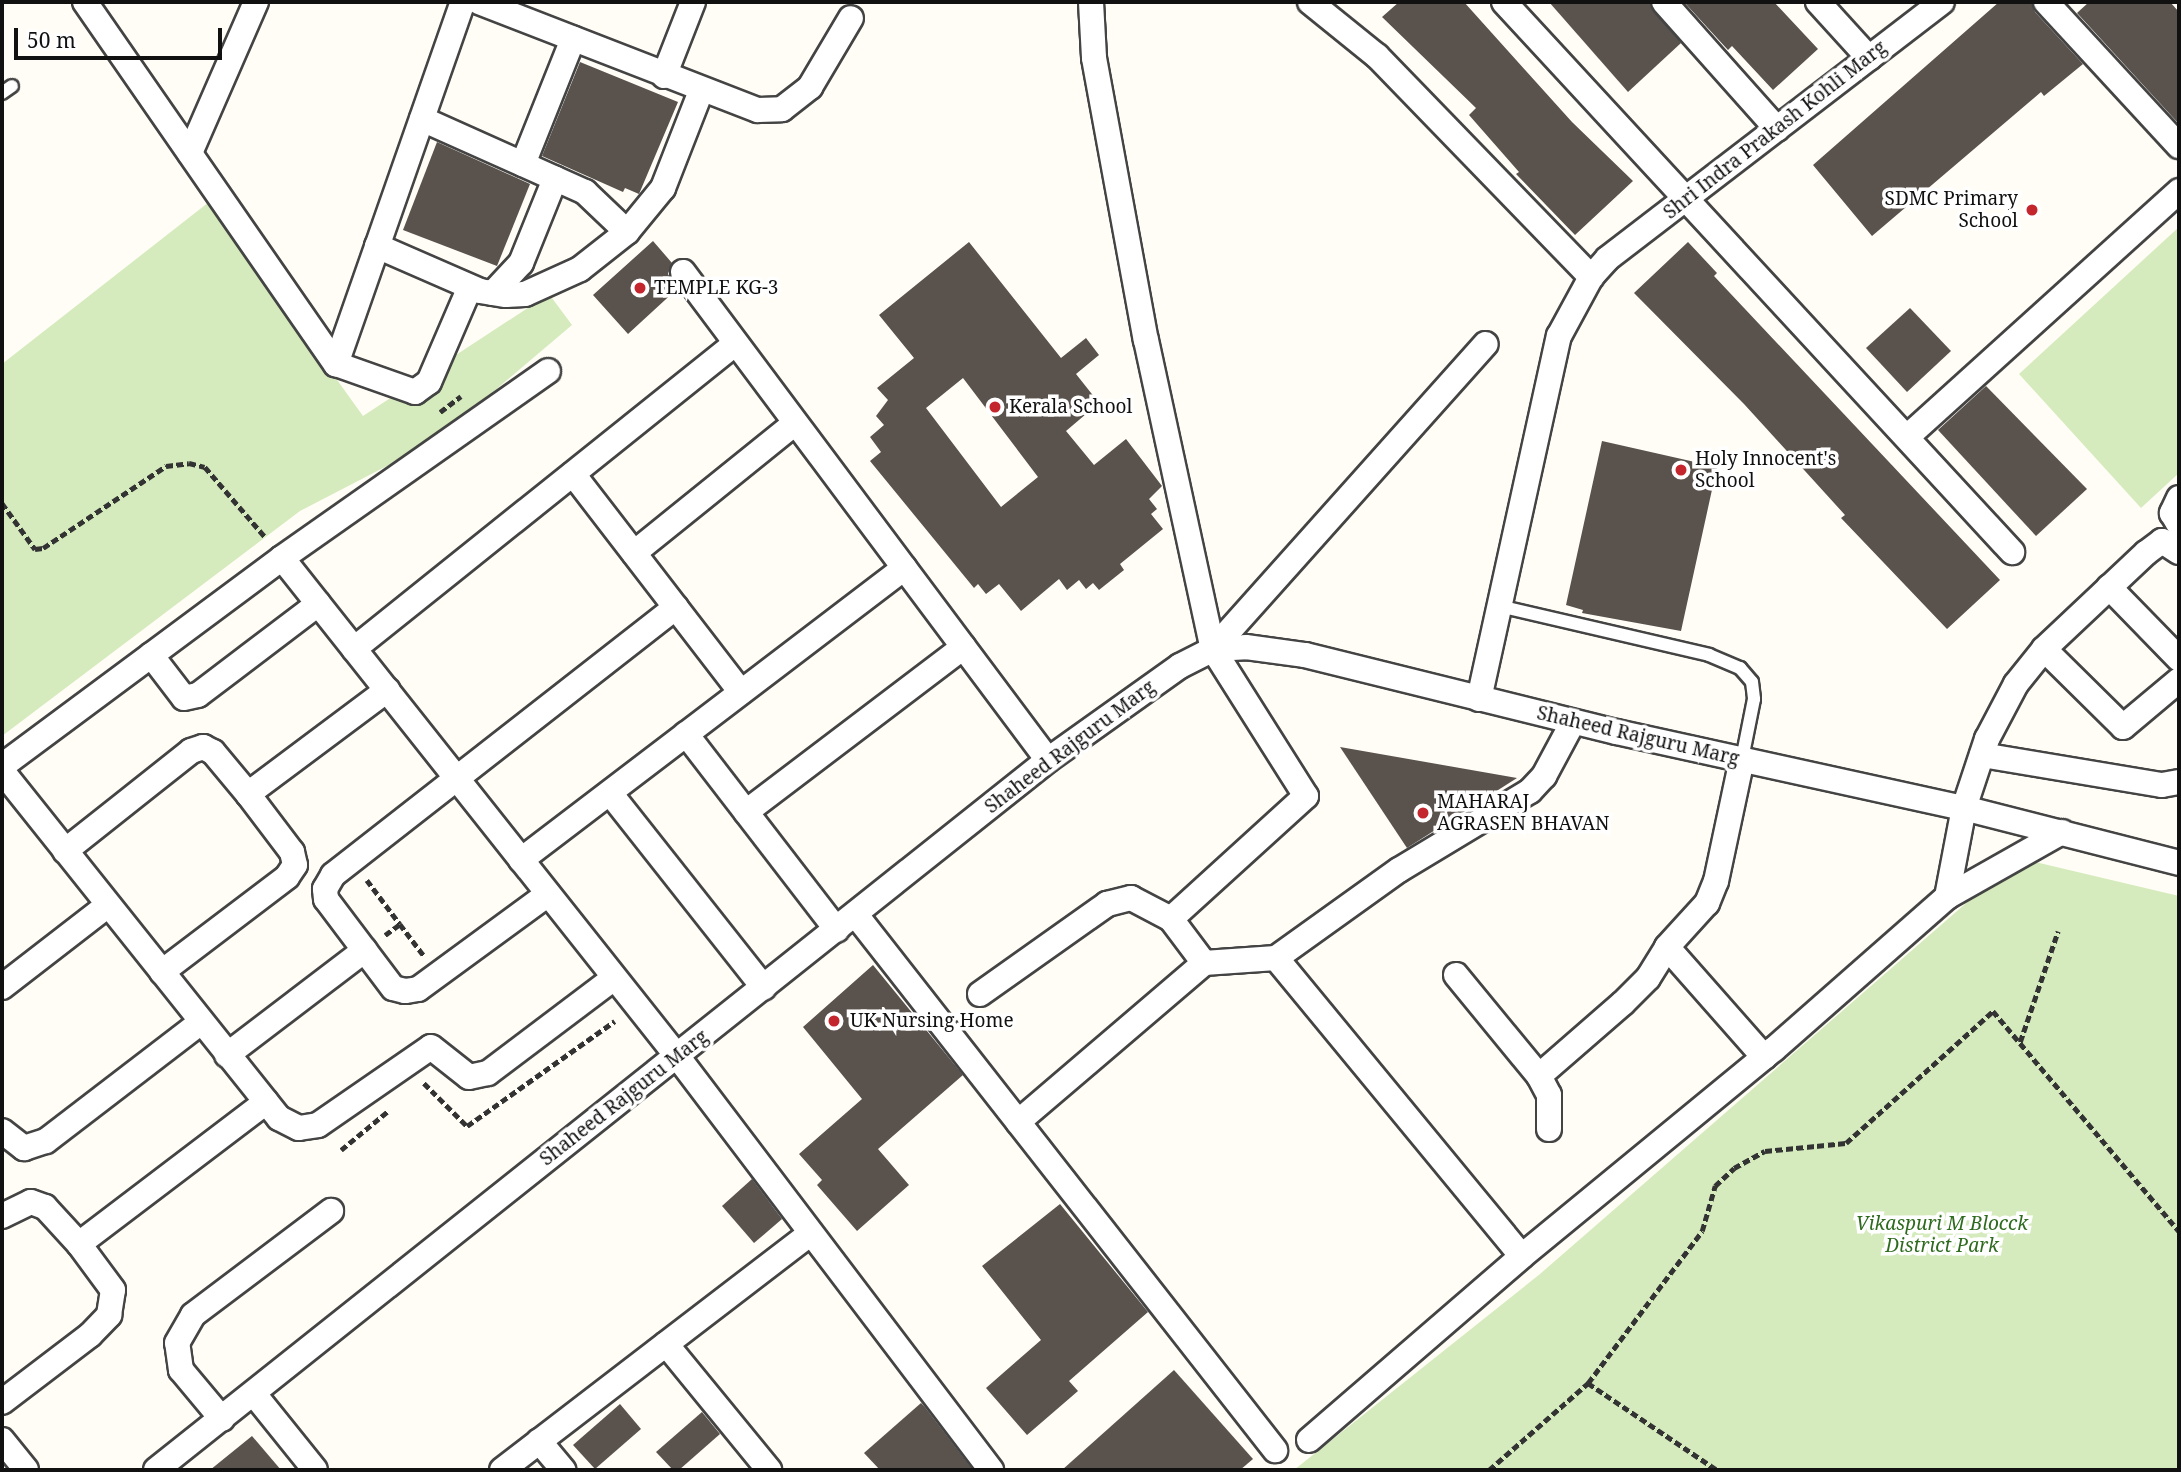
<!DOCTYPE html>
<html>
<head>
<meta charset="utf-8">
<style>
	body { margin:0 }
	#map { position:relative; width:2181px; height:1472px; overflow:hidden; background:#fffdf5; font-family:"Noto Serif",serif }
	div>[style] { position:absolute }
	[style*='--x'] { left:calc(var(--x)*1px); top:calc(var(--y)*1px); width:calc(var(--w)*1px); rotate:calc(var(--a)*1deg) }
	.green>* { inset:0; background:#d5ebbd }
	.building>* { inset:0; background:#5a524d }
	.path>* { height:4.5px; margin-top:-2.25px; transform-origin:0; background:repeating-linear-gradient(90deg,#333 0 7px,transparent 0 10.5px) }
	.roads { filter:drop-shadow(2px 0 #444) drop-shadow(-2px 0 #444) drop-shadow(0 2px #444) drop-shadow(0 -2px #444) }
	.lane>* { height:12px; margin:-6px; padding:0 6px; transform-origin:6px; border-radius:6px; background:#fff }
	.street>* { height:24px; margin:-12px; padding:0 12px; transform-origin:12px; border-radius:12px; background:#fff }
	.dots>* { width:19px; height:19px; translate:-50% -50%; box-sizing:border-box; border:4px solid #fff; border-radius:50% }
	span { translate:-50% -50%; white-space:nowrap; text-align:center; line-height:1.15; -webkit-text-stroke:7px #fff; paint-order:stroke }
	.street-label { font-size:19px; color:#111 }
	.poi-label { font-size:19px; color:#111 }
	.right { translate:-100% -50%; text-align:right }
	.left { translate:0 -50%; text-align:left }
	.park-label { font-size:19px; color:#2f6b1f; font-style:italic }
	.frame { position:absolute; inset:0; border:4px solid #111; pointer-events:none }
	.scale { position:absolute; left:14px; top:28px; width:208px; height:32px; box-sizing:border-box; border:4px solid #111; border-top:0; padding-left:9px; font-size:21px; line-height:24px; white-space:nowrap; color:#111; -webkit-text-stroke:5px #fff; paint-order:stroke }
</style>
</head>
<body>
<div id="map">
	<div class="green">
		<i style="clip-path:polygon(209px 202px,363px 416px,549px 294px,572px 325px,435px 441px,300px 511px,2px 736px,2px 364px)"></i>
		<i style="clip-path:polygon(2179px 227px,2179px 473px,2141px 508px,2019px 374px)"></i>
		<i style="clip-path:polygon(2018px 858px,2179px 896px,2179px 1470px,1294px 1470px,1540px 1274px)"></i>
	</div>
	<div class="building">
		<i style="clip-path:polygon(1399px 2px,1464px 2px,1572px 122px,1633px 181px,1575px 235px,1516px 174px,1519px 172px,1469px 115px,1476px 108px,1382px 17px)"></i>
		<i style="clip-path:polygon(1549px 2px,1650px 2px,1681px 43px,1628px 92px)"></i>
		<i style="clip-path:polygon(1684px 2px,1774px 2px,1818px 49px,1773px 90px,1732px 46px,1728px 50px)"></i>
		<i style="clip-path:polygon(1999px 2px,2032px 2px,2035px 12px,2083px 64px,2044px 96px,2041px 92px,1872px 236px,1813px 165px)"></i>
		<i style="clip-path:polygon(2089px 2px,2170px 2px,2179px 12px,2179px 124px,2077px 13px)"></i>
		<i style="clip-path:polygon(580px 62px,678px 102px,639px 194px,625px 188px,623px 192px,542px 156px)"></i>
		<i style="clip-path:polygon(437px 142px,530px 184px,497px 266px,403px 230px)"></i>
		<i style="clip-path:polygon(653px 241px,672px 263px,668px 274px,677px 289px,628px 334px,593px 295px)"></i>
		<i style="clip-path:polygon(evenodd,969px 242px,1061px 358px,1086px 338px,1099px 355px,1076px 374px,1099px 403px,1066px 431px,1094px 465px,1126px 439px,1162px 486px,1149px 499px,1157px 509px,1151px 514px,1163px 529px,1120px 564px,1124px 570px,1099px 590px,1093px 583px,1086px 589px,1079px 580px,1067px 590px,1059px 579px,1021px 611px,999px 584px,986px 594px,978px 584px,974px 588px,870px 461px,881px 452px,870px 437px,884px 425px,876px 416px,888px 400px,877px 388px,914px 358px,879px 315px,969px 242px,963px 378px,1038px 477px,1001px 507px,926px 408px,963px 378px)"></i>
		<i style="clip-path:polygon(1688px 242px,1717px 273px,1714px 276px,2000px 580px,1947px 629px,1841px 518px,1845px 515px,1744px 404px,1634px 293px)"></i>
		<i style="clip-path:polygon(1910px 308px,1951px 351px,1907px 392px,1866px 348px)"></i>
		<i style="clip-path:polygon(1986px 386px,2087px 489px,2036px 536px,1938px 430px)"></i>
		<i style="clip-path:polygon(1602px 441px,1717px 467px,1681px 631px,1582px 613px,1583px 610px,1566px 605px)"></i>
		<i style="clip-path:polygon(1340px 747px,1517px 778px,1407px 848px)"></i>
		<i style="clip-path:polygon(873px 965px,963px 1075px,878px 1149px,909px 1185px,857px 1231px,817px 1185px,822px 1180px,799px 1154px,862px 1099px,803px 1027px)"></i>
		<i style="clip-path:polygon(752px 1179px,782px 1219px,754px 1243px,722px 1206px)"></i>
		<i style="clip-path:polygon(1060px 1204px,1148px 1312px,1069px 1381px,1078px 1391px,1027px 1435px,986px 1388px,1041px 1340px,982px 1266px)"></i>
		<i style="clip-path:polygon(1174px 1370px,1253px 1459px,1240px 1470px,1062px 1470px)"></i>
		<i style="clip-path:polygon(921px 1403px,924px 1406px,973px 1470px,880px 1470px,864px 1453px)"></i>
		<i style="clip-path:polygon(620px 1404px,641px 1429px,595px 1469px,573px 1445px)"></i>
		<i style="clip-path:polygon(702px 1412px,720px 1434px,679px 1470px,673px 1470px,656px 1452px)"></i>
		<i style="clip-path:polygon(252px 1436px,281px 1470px,210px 1470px)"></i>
	</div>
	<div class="path">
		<i style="--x:440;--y:412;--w:26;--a:-37"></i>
		<i style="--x:2;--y:503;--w:57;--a:54.3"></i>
		<i style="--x:35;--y:549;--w:8;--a:-7"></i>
		<i style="--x:43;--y:548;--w:148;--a:-33.7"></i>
		<i style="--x:166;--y:466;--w:23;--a:-7"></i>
		<i style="--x:189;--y:463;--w:16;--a:14"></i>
		<i style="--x:205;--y:467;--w:94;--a:49.3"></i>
		<i style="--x:367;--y:880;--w:55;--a:53.1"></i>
		<i style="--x:385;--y:935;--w:19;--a:-36"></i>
		<i style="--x:400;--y:924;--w:40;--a:53"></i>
		<i style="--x:2020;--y:1042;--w:117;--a:-71.1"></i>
		<i style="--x:424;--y:1083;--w:61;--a:45"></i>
		<i style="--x:467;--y:1126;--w:181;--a:-35.4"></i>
		<i style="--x:341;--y:1150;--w:60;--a:-39.6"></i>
		<i style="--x:1588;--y:1383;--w:190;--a:-53.1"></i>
		<i style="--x:1702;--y:1231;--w:47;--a:-73.9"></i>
		<i style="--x:1715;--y:1186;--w:26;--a:-43"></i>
		<i style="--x:1734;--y:1168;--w:35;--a:-29"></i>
		<i style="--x:1765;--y:1151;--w:81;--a:-5.6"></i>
		<i style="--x:1846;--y:1143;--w:198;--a:-41.9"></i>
		<i style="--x:1993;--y:1011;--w:288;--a:49.8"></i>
		<i style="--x:1489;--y:1470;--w:132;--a:-41.3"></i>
		<i style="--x:1588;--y:1383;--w:156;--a:34"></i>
	</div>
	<div class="roads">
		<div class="lane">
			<i style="--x:2;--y:93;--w:12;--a:-35"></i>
			<i style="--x:1499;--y:606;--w:216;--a:13.1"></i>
			<i style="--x:1709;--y:655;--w:34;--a:23"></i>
			<i style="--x:1740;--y:668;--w:18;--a:49"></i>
			<i style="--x:1752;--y:682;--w:17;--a:83"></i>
			<i style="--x:1754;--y:699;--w:61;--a:101.3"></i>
		</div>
		<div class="street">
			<i style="--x:85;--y:2;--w:441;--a:55.3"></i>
			<i style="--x:336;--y:364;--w:84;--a:19.5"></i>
			<i style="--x:415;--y:392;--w:17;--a:-36"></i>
			<i style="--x:429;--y:382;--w:103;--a:-66.7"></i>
			<i style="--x:479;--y:2;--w:299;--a:21.2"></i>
			<i style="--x:758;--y:110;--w:24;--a:-2"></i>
			<i style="--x:782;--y:109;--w:36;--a:-38"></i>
			<i style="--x:810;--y:87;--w:80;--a:-59.3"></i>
			<i style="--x:1091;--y:2;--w:56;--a:86.9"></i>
			<i style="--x:1094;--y:58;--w:287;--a:79.6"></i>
			<i style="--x:1146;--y:340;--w:316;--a:77.8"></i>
			<i style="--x:1213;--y:649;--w:174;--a:57.7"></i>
			<i style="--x:1306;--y:796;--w:183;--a:137.7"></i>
			<i style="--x:1171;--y:919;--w:55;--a:53.1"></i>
			<i style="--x:1310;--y:2;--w:86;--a:38.9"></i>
			<i style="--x:1377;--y:56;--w:308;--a:45.9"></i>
			<i style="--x:1504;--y:2;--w:749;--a:47.27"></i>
			<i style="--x:1664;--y:2;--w:170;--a:48.3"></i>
			<i style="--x:1818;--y:2;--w:76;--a:47.7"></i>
			<i style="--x:2046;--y:2;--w:196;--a:47.3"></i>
			<i style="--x:664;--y:76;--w:79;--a:-68.6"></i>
			<i style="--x:422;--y:119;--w:179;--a:24.1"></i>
			<i style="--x:585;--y:192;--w:58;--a:43.6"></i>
			<i style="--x:190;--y:153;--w:165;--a:-66.4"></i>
			<i style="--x:523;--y:164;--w:135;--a:-68.2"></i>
			<i style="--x:377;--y:246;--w:112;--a:23.6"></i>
			<i style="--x:480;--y:291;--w:26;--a:9"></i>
			<i style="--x:506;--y:295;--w:19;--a:-3"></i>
			<i style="--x:525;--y:294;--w:60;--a:-24.4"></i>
			<i style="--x:580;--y:269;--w:60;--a:-38.2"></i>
			<i style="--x:627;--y:232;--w:57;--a:-50.7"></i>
			<i style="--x:663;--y:188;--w:104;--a:-68.6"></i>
			<i style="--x:683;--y:272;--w:609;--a:53.21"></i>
			<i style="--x:493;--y:293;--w:41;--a:-47"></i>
			<i style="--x:521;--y:263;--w:91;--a:-68"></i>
			<i style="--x:336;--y:364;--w:384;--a:-70.7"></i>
			<i style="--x:1907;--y:437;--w:367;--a:-42.1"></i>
			<i style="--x:573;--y:474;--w:275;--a:52.4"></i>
			<i style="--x:2179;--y:498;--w:17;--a:115"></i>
			<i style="--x:2172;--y:513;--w:14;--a:60"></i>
			<i style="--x:634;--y:553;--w:207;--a:-38.9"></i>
			<i style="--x:282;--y:558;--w:636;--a:51.58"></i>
			<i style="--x:677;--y:1056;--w:520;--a:52.82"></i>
			<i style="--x:2109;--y:587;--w:100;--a:45.8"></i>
			<i style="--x:354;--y:649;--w:489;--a:-38.7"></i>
			<i style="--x:1213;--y:649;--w:409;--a:-48.2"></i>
			<i style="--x:2044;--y:649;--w:111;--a:44.6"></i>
			<i style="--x:2123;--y:727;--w:73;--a:-40"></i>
			<i style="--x:151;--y:655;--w:54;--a:52.5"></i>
			<i style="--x:184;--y:698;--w:14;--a:-12"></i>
			<i style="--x:198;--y:695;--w:151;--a:-37.2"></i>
			<i style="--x:1479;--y:699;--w:372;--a:-77.6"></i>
			<i style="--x:1559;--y:336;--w:67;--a:-61.5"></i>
			<i style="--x:1591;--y:277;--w:24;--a:-48"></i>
			<i style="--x:1607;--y:259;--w:422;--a:-37.5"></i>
			<i style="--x:686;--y:734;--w:247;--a:52.4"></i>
			<i style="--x:1982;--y:755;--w:182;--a:9.5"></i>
			<i style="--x:2162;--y:785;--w:17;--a:-10"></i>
			<i style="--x:1742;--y:759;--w:125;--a:102"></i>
			<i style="--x:1716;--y:881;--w:24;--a:112"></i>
			<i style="--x:1707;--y:903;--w:59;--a:132.3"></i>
			<i style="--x:1667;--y:947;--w:147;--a:48.6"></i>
			<i style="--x:2;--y:766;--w:349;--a:-36.6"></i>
			<i style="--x:282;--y:558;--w:325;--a:-35.1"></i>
			<i style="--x:2;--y:771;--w:444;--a:51.4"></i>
			<i style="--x:279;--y:1118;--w:22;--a:27"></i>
			<i style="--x:299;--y:1128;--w:19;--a:-9"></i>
			<i style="--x:318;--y:1125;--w:137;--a:-34.6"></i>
			<i style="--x:431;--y:1047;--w:48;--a:38.3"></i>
			<i style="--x:469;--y:1077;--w:19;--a:-12"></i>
			<i style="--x:488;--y:1073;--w:158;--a:-37"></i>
			<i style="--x:610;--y:793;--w:248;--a:51.7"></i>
			<i style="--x:248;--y:794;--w:174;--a:-36.8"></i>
			<i style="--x:746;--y:812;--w:273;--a:-37.2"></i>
			<i style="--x:65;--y:851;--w:161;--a:-38.4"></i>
			<i style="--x:191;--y:751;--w:13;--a:-18"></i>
			<i style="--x:203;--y:747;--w:11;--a:27"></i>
			<i style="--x:213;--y:752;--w:55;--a:50.2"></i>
			<i style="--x:248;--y:794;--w:73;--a:52.8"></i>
			<i style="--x:292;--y:852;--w:13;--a:77"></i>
			<i style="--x:295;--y:865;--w:14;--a:124"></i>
			<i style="--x:287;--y:877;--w:157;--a:142.8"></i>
			<i style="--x:521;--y:860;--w:482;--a:-37.3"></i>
			<i style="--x:548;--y:894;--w:161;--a:143.8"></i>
			<i style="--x:418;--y:989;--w:13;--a:171"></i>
			<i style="--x:405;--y:991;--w:12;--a:-166"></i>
			<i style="--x:393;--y:988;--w:111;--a:-127"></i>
			<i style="--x:326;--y:899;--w:10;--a:-96"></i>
			<i style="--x:325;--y:889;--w:16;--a:-60"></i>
			<i style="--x:333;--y:875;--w:435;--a:-38"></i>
			<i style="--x:1947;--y:897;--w:91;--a:-79.2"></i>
			<i style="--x:1964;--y:808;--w:73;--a:-71.6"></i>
			<i style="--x:1987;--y:739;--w:62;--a:-62.2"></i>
			<i style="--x:2016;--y:684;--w:45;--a:-51.3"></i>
			<i style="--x:2044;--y:649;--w:140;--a:-43.3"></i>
			<i style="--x:2146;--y:553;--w:20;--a:-37"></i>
			<i style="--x:2162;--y:541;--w:20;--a:33"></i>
			<i style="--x:856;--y:915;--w:680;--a:51.93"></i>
			<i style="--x:1276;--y:958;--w:386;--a:50.5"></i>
			<i style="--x:1456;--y:975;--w:131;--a:50.6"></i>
			<i style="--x:1539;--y:1076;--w:111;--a:-41"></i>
			<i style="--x:1623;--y:1003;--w:35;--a:-45"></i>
			<i style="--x:1648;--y:978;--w:36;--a:-58"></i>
			<i style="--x:2;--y:987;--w:134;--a:-37.7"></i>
			<i style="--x:980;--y:994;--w:156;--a:-35.3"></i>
			<i style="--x:1107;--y:904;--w:25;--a:-14"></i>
			<i style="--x:1131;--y:898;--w:45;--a:27.7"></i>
			<i style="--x:227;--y:1055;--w:173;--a:-37.3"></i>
			<i style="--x:1539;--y:1076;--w:21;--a:62"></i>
			<i style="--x:1549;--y:1095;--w:34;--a:90"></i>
			<i style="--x:1018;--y:1122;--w:245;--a:-40.5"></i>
			<i style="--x:1204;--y:963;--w:72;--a:-4"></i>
			<i style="--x:1276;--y:958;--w:151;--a:-35.6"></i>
			<i style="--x:1399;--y:870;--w:153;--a:-31.1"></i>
			<i style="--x:1530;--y:791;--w:21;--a:-47"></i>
			<i style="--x:1544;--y:776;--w:61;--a:-61.8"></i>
			<i style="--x:2;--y:1131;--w:28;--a:38"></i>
			<i style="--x:24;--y:1148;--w:23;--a:-18"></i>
			<i style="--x:46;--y:1141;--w:195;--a:-37.5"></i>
			<i style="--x:2;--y:1216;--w:32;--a:-26"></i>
			<i style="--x:31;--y:1202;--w:15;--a:20"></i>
			<i style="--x:45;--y:1207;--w:50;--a:47.4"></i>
			<i style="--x:666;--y:1344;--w:163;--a:50.7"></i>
			<i style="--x:254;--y:1394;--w:97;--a:51.2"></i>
			<i style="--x:2;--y:1402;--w:111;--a:-37.3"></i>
			<i style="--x:90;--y:1335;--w:28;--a:-46"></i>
			<i style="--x:109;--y:1315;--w:25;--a:-81"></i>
			<i style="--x:113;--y:1290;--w:57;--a:-126.5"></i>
			<i style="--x:79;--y:1244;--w:235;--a:-37.2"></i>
			<i style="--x:222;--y:1419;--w:64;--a:-129.9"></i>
			<i style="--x:181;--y:1370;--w:27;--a:-98"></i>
			<i style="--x:177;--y:1343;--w:32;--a:-60"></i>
			<i style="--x:193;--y:1315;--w:173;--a:-37"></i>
			<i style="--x:2;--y:1440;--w:38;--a:51"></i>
			<i style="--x:1309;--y:1440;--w:281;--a:-40.8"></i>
			<i style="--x:1522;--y:1256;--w:326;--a:-39.4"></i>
			<i style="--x:1774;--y:1049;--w:230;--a:-41.3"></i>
			<i style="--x:1947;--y:897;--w:132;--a:-29.5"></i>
			<i style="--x:539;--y:1441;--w:38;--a:50"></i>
			<i style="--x:156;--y:1470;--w:1140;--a:-38.52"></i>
			<i style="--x:1048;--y:760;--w:162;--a:-35.5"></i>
			<i style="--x:1180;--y:666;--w:37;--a:-27"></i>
			<i style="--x:1213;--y:649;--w:33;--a:-3"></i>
			<i style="--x:1246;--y:647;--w:60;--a:7.7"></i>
			<i style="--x:1305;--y:655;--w:321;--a:13.9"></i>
			<i style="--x:1617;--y:732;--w:355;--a:12.4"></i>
			<i style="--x:1964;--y:808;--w:222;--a:14.3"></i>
			<i style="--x:502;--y:1470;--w:389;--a:-37.5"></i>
		</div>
	</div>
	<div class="dots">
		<i style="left:2032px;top:210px;background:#c4262e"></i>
		<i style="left:640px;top:288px;background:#c4262e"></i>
		<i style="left:995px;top:407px;background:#c4262e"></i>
		<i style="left:1681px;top:470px;background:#c4262e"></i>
		<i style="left:1423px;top:813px;background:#c4262e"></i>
		<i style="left:834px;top:1021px;background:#c4262e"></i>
	</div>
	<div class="street-label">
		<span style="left:1775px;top:130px;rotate:-38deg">Shri Indra Prakash Kohli Marg</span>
		<span style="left:1638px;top:736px;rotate:13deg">Shaheed Rajguru Marg</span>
		<span style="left:1070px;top:747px;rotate:-37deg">Shaheed Rajguru Marg</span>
		<span style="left:624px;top:1098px;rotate:-38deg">Shaheed Rajguru Marg</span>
	</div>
	<div class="poi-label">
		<span class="right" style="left:2018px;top:210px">SDMC Primary<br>School</span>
		<span class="left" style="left:654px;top:288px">TEMPLE KG-3</span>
		<span class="left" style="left:1009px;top:407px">Kerala School</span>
		<span class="left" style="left:1695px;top:470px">Holy Innocent's<br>School</span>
		<span class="left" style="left:1437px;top:813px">MAHARAJ<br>AGRASEN BHAVAN</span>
		<span class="left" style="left:850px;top:1021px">UK Nursing Home</span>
	</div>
	<div class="park-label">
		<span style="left:1942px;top:1235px">Vikaspuri M Blocck<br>District Park</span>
	</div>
	<div class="frame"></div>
	<div class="scale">50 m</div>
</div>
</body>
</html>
